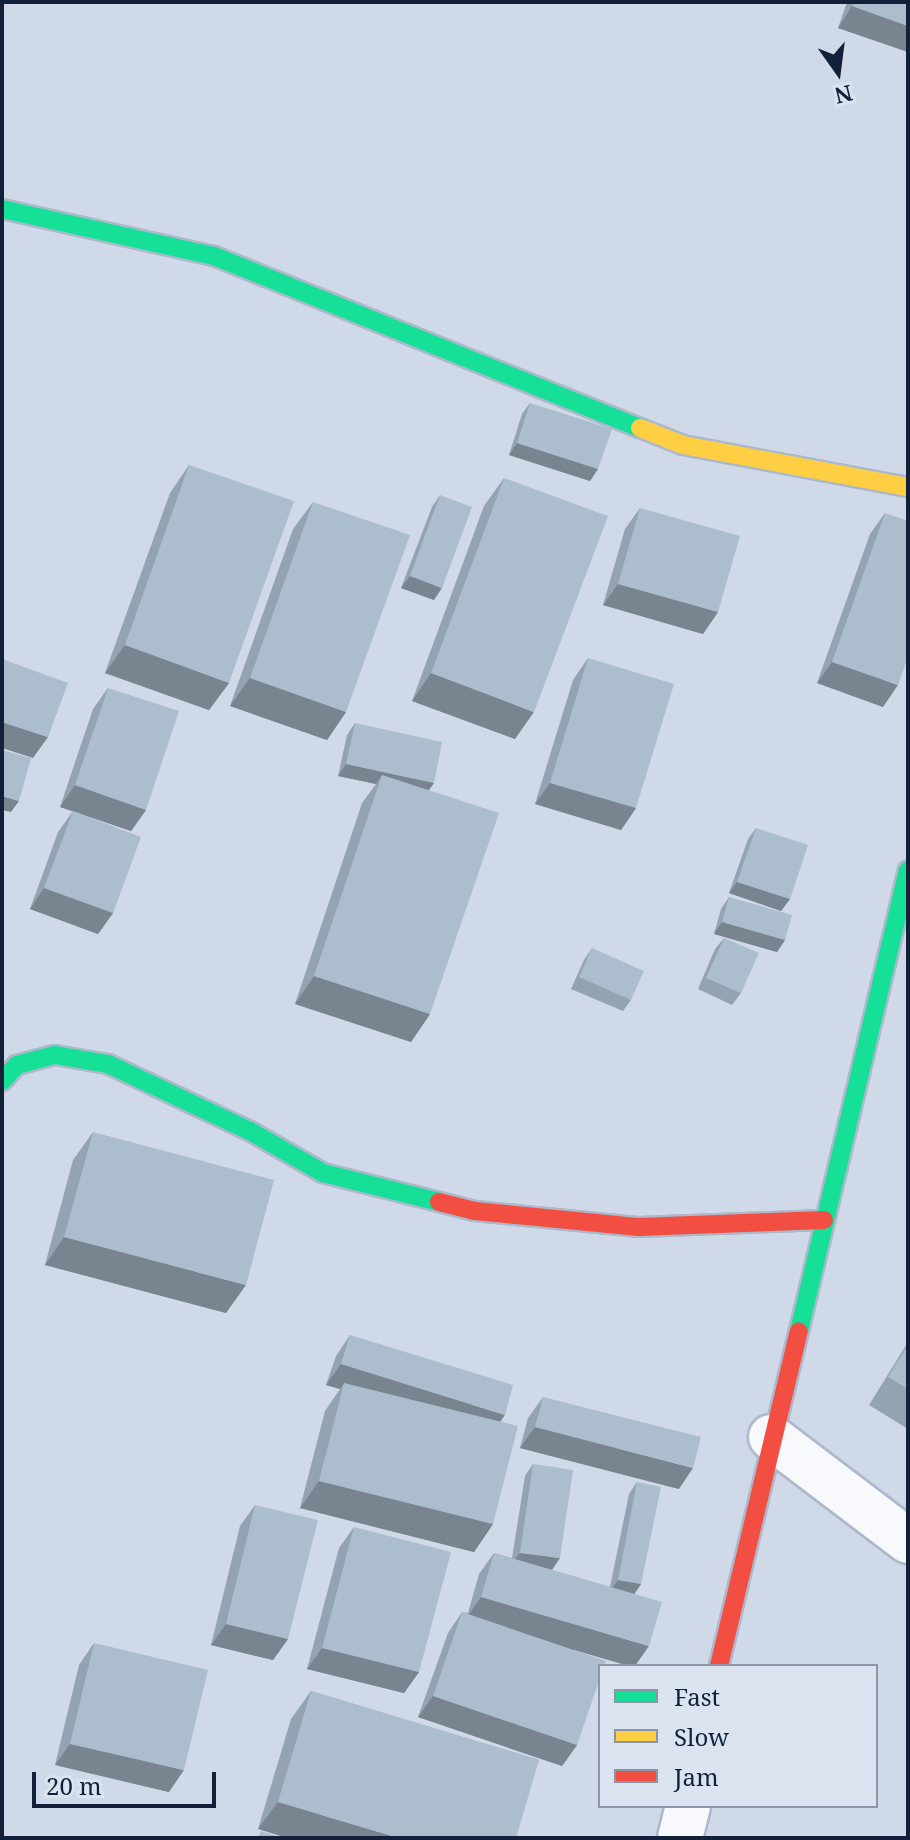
<!DOCTYPE html>
<html>
<head>
<meta charset="utf-8">
<style>
	body { margin:0 }
	#map { position:relative; width:910px; height:1840px; overflow:hidden; background:#d0d9e8; font-family:"Noto Serif",serif }
	div>[style] { position:absolute }
	[style*='--x'] { left:calc(var(--x)*1px); top:calc(var(--y)*1px); width:calc(var(--w)*1px); rotate:calc(var(--a)*1deg) }
	.roads { filter:drop-shadow(2px 0 #acb8cb) drop-shadow(-2px 0 #acb8cb) drop-shadow(0 2px #acb8cb) drop-shadow(0 -2px #acb8cb) }
	.street>* { height:44px; margin:-22px; padding:0 22px; transform-origin:22px; border-radius:22px; background:#f8f9fc }
	.fast>* { height:18px; margin:-9px; padding:0 9px; transform-origin:9px; border-radius:9px; background:#16e098 }
	.slow>* { height:18px; margin:-9px; padding:0 9px; transform-origin:9px; border-radius:9px; background:#ffcf43 }
	.jam>* { height:18px; margin:-9px; padding:0 9px; transform-origin:9px; border-radius:9px; background:#f24e42 }
	.wall>* { inset:0; background:#94a3b1 }
	.shaded-wall>* { inset:0; background:#788490 }
	.building>* { inset:0; background:#acbdce }
	span { translate:-50% -50%; white-space:nowrap; text-align:center; line-height:1.15; -webkit-text-stroke:7px #dbe3f1; paint-order:stroke }
	.frame { position:absolute; inset:0; border:4px solid #12203a; pointer-events:none }
	.legend { position:absolute; left:598px; top:1664px; width:280px; height:144px; box-sizing:border-box; background:#dbe3f1; border:2px solid #8b95a8; margin:0; padding:10px 14px; list-style:none; font-size:24px; color:#12203a }
	.legend li { display:flex; align-items:center; gap:16px; height:40px }
	.legend b { width:40px; border:2px solid #8b95a8 }
	.north { position:absolute; left:798px; top:32px; width:80px; height:80px; -webkit-text-stroke:6px #dbe3f1; paint-order:stroke; rotate:166deg; font-size:22px; font-weight:700; line-height:32px; text-align:center; color:#12203a }
	.north::after { content:''; display:block; margin:auto; width:28px; height:36px; background:#12203a; clip-path:polygon(50% 0,100% 100%,50% 72%,0 100%) }
	.scale { position:absolute; left:32px; top:1772px; width:184px; height:36px; box-sizing:border-box; border:4px solid #12203a; border-top:0; padding-left:10px; font-size:24px; line-height:28px; white-space:nowrap; color:#12203a; -webkit-text-stroke:6px #dbe3f1; paint-order:stroke }
</style>
</head>
<body>
<div id="map">
	<div class="roads">
		<div class="street">
			<i style="--x:771;--y:1437;--w:172;--a:37.2"></i>
			<i style="--x:680;--y:1838;--w:33;--a:-76"></i>
		</div>
		<div class="fast">
			<i style="--x:2;--y:209;--w:217;--a:12.5"></i>
			<i style="--x:214;--y:256;--w:459;--a:22"></i>
			<i style="--x:2;--y:1081;--w:22;--a:-47"></i>
			<i style="--x:17;--y:1065;--w:39;--a:-15"></i>
			<i style="--x:55;--y:1055;--w:54;--a:9.6"></i>
			<i style="--x:108;--y:1064;--w:157;--a:25.3"></i>
			<i style="--x:250;--y:1131;--w:84;--a:29.9"></i>
			<i style="--x:323;--y:1173;--w:120;--a:14"></i>
			<i style="--x:799;--y:1331;--w:473;--a:-76.7"></i>
		</div>
		<div class="slow">
			<i style="--x:640;--y:428;--w:46;--a:21.6"></i>
			<i style="--x:683;--y:445;--w:229;--a:10.6"></i>
		</div>
		<div class="jam">
			<i style="--x:439;--y:1202;--w:37;--a:14"></i>
			<i style="--x:475;--y:1211;--w:165;--a:5.6"></i>
			<i style="--x:639;--y:1227;--w:185;--a:-2.2"></i>
			<i style="--x:719;--y:1666;--w:344;--a:-76.6"></i>
		</div>
	</div>
	<div class="wall">
		<i style="clip-path:polygon(847px 2px,908px 2px,908px 52px,838px 28px)"></i>
		<i style="clip-path:polygon(530px 403px,598px 469px,590px 481px,509px 455px,522px 414px)"></i>
		<i style="clip-path:polygon(189px 465px,229px 683px,209px 710px,105px 673px,170px 493px)"></i>
		<i style="clip-path:polygon(504px 478px,515px 739px,412px 701px,484px 506px)"></i>
		<i style="clip-path:polygon(440px 495px,434px 600px,401px 588px,432px 507px)"></i>
		<i style="clip-path:polygon(313px 502px,346px 712px,327px 740px,230px 706px,293px 529px)"></i>
		<i style="clip-path:polygon(640px 508px,718px 612px,703px 634px,603px 605px,625px 529px)"></i>
		<i style="clip-path:polygon(885px 513px,883px 707px,817px 683px,870px 534px)"></i>
		<i style="clip-path:polygon(588px 658px,636px 808px,621px 830px,535px 804px,573px 680px)"></i>
		<i style="clip-path:polygon(108px 688px,146px 810px,131px 831px,60px 807px,93px 709px)"></i>
		<i style="clip-path:polygon(355px 723px,434px 783px,429px 790px,430px 1014px,411px 1042px,295px 1004px,362px 803px,376px 784px,338px 776px,347px 735px)"></i>
		<i style="clip-path:polygon(73px 811px,113px 913px,98px 934px,30px 909px,58px 832px)"></i>
		<i style="clip-path:polygon(756px 828px,790px 899px,781px 911px,729px 893px,748px 839px)"></i>
		<i style="clip-path:polygon(729px 897px,785px 940px,777px 952px,714px 934px,721px 909px)"></i>
		<i style="clip-path:polygon(724px 938px,741px 993px,732px 1005px,698px 989px,715px 949px)"></i>
		<i style="clip-path:polygon(592px 948px,631px 1000px,623px 1011px,571px 989px,584px 960px)"></i>
		<i style="clip-path:polygon(93px 1132px,226px 1313px,45px 1265px,73px 1160px)"></i>
		<i style="clip-path:polygon(350px 1335px,500px 1421px,493px 1524px,474px 1552px,300px 1508px,325px 1411px,340px 1389px,326px 1385px,336px 1356px)"></i>
		<i style="clip-path:polygon(908px 1342px,908px 1429px,869px 1405px)"></i>
		<i style="clip-path:polygon(543px 1397px,679px 1489px,520px 1448px,528px 1418px)"></i>
		<i style="clip-path:polygon(533px 1464px,552px 1570px,610px 1587px,629px 1494px,637px 1482px,641px 1584px,634px 1594px,574px 1650px,577px 1745px,562px 1766px,418px 1717px,448px 1633px,462px 1612px,468px 1613px,479px 1574px,494px 1553px,512px 1558px,525px 1476px)"></i>
		<i style="clip-path:polygon(255px 1505px,288px 1639px,273px 1660px,211px 1645px,240px 1526px)"></i>
		<i style="clip-path:polygon(354px 1527px,419px 1672px,404px 1693px,307px 1669px,339px 1548px)"></i>
		<i style="clip-path:polygon(94px 1643px,169px 1792px,55px 1765px,79px 1665px)"></i>
		<i style="clip-path:polygon(311px 1691px,539px 1760px,258px 1829px,291px 1719px)"></i>
	</div>
	<div class="shaded-wall">
		<i style="clip-path:polygon(852px 6px,908px 26px,908px 52px,838px 28px)"></i>
		<i style="clip-path:polygon(517px 443px,598px 469px,590px 481px,509px 455px)"></i>
		<i style="clip-path:polygon(410px 576px,442px 588px,434px 600px,401px 588px)"></i>
		<i style="clip-path:polygon(618px 584px,718px 612px,703px 634px,603px 605px)"></i>
		<i style="clip-path:polygon(125px 645px,229px 683px,209px 710px,105px 673px)"></i>
		<i style="clip-path:polygon(832px 662px,898px 685px,883px 707px,817px 683px)"></i>
		<i style="clip-path:polygon(431px 673px,534px 712px,515px 739px,412px 701px)"></i>
		<i style="clip-path:polygon(250px 678px,346px 712px,327px 740px,230px 706px)"></i>
		<i style="clip-path:polygon(2px 722px,48px 737px,33px 758px,2px 748px)"></i>
		<i style="clip-path:polygon(346px 764px,434px 783px,426px 794px,382px 775px,376px 784px,338px 776px)"></i>
		<i style="clip-path:polygon(550px 783px,636px 808px,621px 830px,535px 804px)"></i>
		<i style="clip-path:polygon(75px 785px,146px 810px,131px 831px,60px 807px)"></i>
		<i style="clip-path:polygon(2px 796px,19px 801px,11px 812px,2px 810px)"></i>
		<i style="clip-path:polygon(737px 882px,790px 899px,781px 911px,729px 893px)"></i>
		<i style="clip-path:polygon(44px 888px,113px 913px,98px 934px,30px 909px)"></i>
		<i style="clip-path:polygon(722px 922px,785px 940px,777px 952px,714px 934px)"></i>
		<i style="clip-path:polygon(314px 976px,430px 1014px,411px 1042px,295px 1004px)"></i>
		<i style="clip-path:polygon(64px 1237px,246px 1285px,226px 1313px,45px 1265px)"></i>
		<i style="clip-path:polygon(341px 1364px,505px 1415px,490px 1436px,344px 1383px,340px 1389px,326px 1385px)"></i>
		<i style="clip-path:polygon(535px 1427px,693px 1468px,679px 1489px,520px 1448px)"></i>
		<i style="clip-path:polygon(319px 1481px,493px 1524px,474px 1552px,300px 1508px)"></i>
		<i style="clip-path:polygon(520px 1553px,560px 1558px,552px 1570px,511px 1564px)"></i>
		<i style="clip-path:polygon(618px 1580px,641px 1584px,633px 1596px,610px 1591px)"></i>
		<i style="clip-path:polygon(481px 1597px,649px 1646px,635px 1666px,629px 1666px,466px 1619px)"></i>
		<i style="clip-path:polygon(226px 1624px,288px 1639px,273px 1660px,211px 1645px)"></i>
		<i style="clip-path:polygon(322px 1648px,419px 1672px,404px 1693px,307px 1669px)"></i>
		<i style="clip-path:polygon(433px 1696px,577px 1745px,562px 1766px,418px 1717px)"></i>
		<i style="clip-path:polygon(70px 1744px,184px 1770px,169px 1792px,55px 1765px)"></i>
		<i style="clip-path:polygon(278px 1802px,399px 1838px,287px 1838px,258px 1829px)"></i>
	</div>
	<div class="building">
		<i style="clip-path:polygon(854px 2px,908px 2px,908px 26px,852px 6px)"></i>
		<i style="clip-path:polygon(530px 403px,612px 429px,598px 469px,517px 443px)"></i>
		<i style="clip-path:polygon(189px 465px,294px 501px,229px 683px,125px 645px)"></i>
		<i style="clip-path:polygon(504px 478px,608px 516px,534px 712px,431px 673px)"></i>
		<i style="clip-path:polygon(440px 495px,472px 507px,442px 588px,410px 576px)"></i>
		<i style="clip-path:polygon(313px 502px,410px 535px,346px 712px,250px 678px)"></i>
		<i style="clip-path:polygon(640px 508px,740px 536px,718px 612px,618px 584px)"></i>
		<i style="clip-path:polygon(885px 513px,908px 521px,908px 657px,898px 685px,832px 662px)"></i>
		<i style="clip-path:polygon(588px 658px,674px 684px,636px 808px,550px 783px)"></i>
		<i style="clip-path:polygon(2px 659px,68px 683px,48px 737px,2px 722px)"></i>
		<i style="clip-path:polygon(108px 688px,179px 711px,146px 810px,75px 785px)"></i>
		<i style="clip-path:polygon(355px 723px,442px 742px,434px 783px,346px 764px)"></i>
		<i style="clip-path:polygon(2px 750px,31px 758px,19px 801px,2px 796px)"></i>
		<i style="clip-path:polygon(382px 775px,499px 813px,430px 1014px,314px 976px)"></i>
		<i style="clip-path:polygon(73px 811px,141px 837px,113px 913px,44px 888px)"></i>
		<i style="clip-path:polygon(756px 828px,808px 845px,790px 899px,737px 882px)"></i>
		<i style="clip-path:polygon(729px 897px,792px 915px,785px 940px,722px 922px)"></i>
		<i style="clip-path:polygon(724px 938px,759px 953px,741px 993px,706px 978px)"></i>
		<i style="clip-path:polygon(592px 948px,644px 971px,631px 1000px,579px 977px)"></i>
		<i style="clip-path:polygon(93px 1132px,274px 1180px,246px 1285px,64px 1237px)"></i>
		<i style="clip-path:polygon(350px 1335px,513px 1385px,505px 1415px,341px 1364px)"></i>
		<i style="clip-path:polygon(908px 1345px,908px 1389px,888px 1377px)"></i>
		<i style="clip-path:polygon(344px 1383px,518px 1426px,493px 1524px,319px 1481px)"></i>
		<i style="clip-path:polygon(543px 1397px,701px 1437px,693px 1468px,535px 1427px)"></i>
		<i style="clip-path:polygon(533px 1464px,573px 1470px,560px 1558px,520px 1553px)"></i>
		<i style="clip-path:polygon(637px 1482px,661px 1487px,641px 1584px,618px 1580px)"></i>
		<i style="clip-path:polygon(255px 1505px,318px 1520px,288px 1639px,226px 1624px)"></i>
		<i style="clip-path:polygon(354px 1527px,451px 1552px,419px 1672px,322px 1648px)"></i>
		<i style="clip-path:polygon(494px 1553px,662px 1602px,649px 1646px,481px 1597px)"></i>
		<i style="clip-path:polygon(462px 1612px,606px 1661px,604px 1666px,600px 1666px,600px 1678px,577px 1745px,433px 1696px)"></i>
		<i style="clip-path:polygon(94px 1643px,208px 1670px,184px 1770px,70px 1744px)"></i>
		<i style="clip-path:polygon(311px 1691px,539px 1760px,516px 1838px,399px 1838px,278px 1802px)"></i>
		<i style="clip-path:polygon(261px 1831px,282px 1838px,258px 1838px)"></i>
	</div>
	<div class="frame"></div>
	<ul class="legend">
	<li><b style="height:10px;background:#16e098"></b>Fast</li>
	<li><b style="height:10px;background:#ffcf43"></b>Slow</li>
	<li><b style="height:10px;background:#f24e42"></b>Jam</li>
	</ul>
	<div class="north">N</div>
	<div class="scale">20 m</div>
</div>
</body>
</html>
